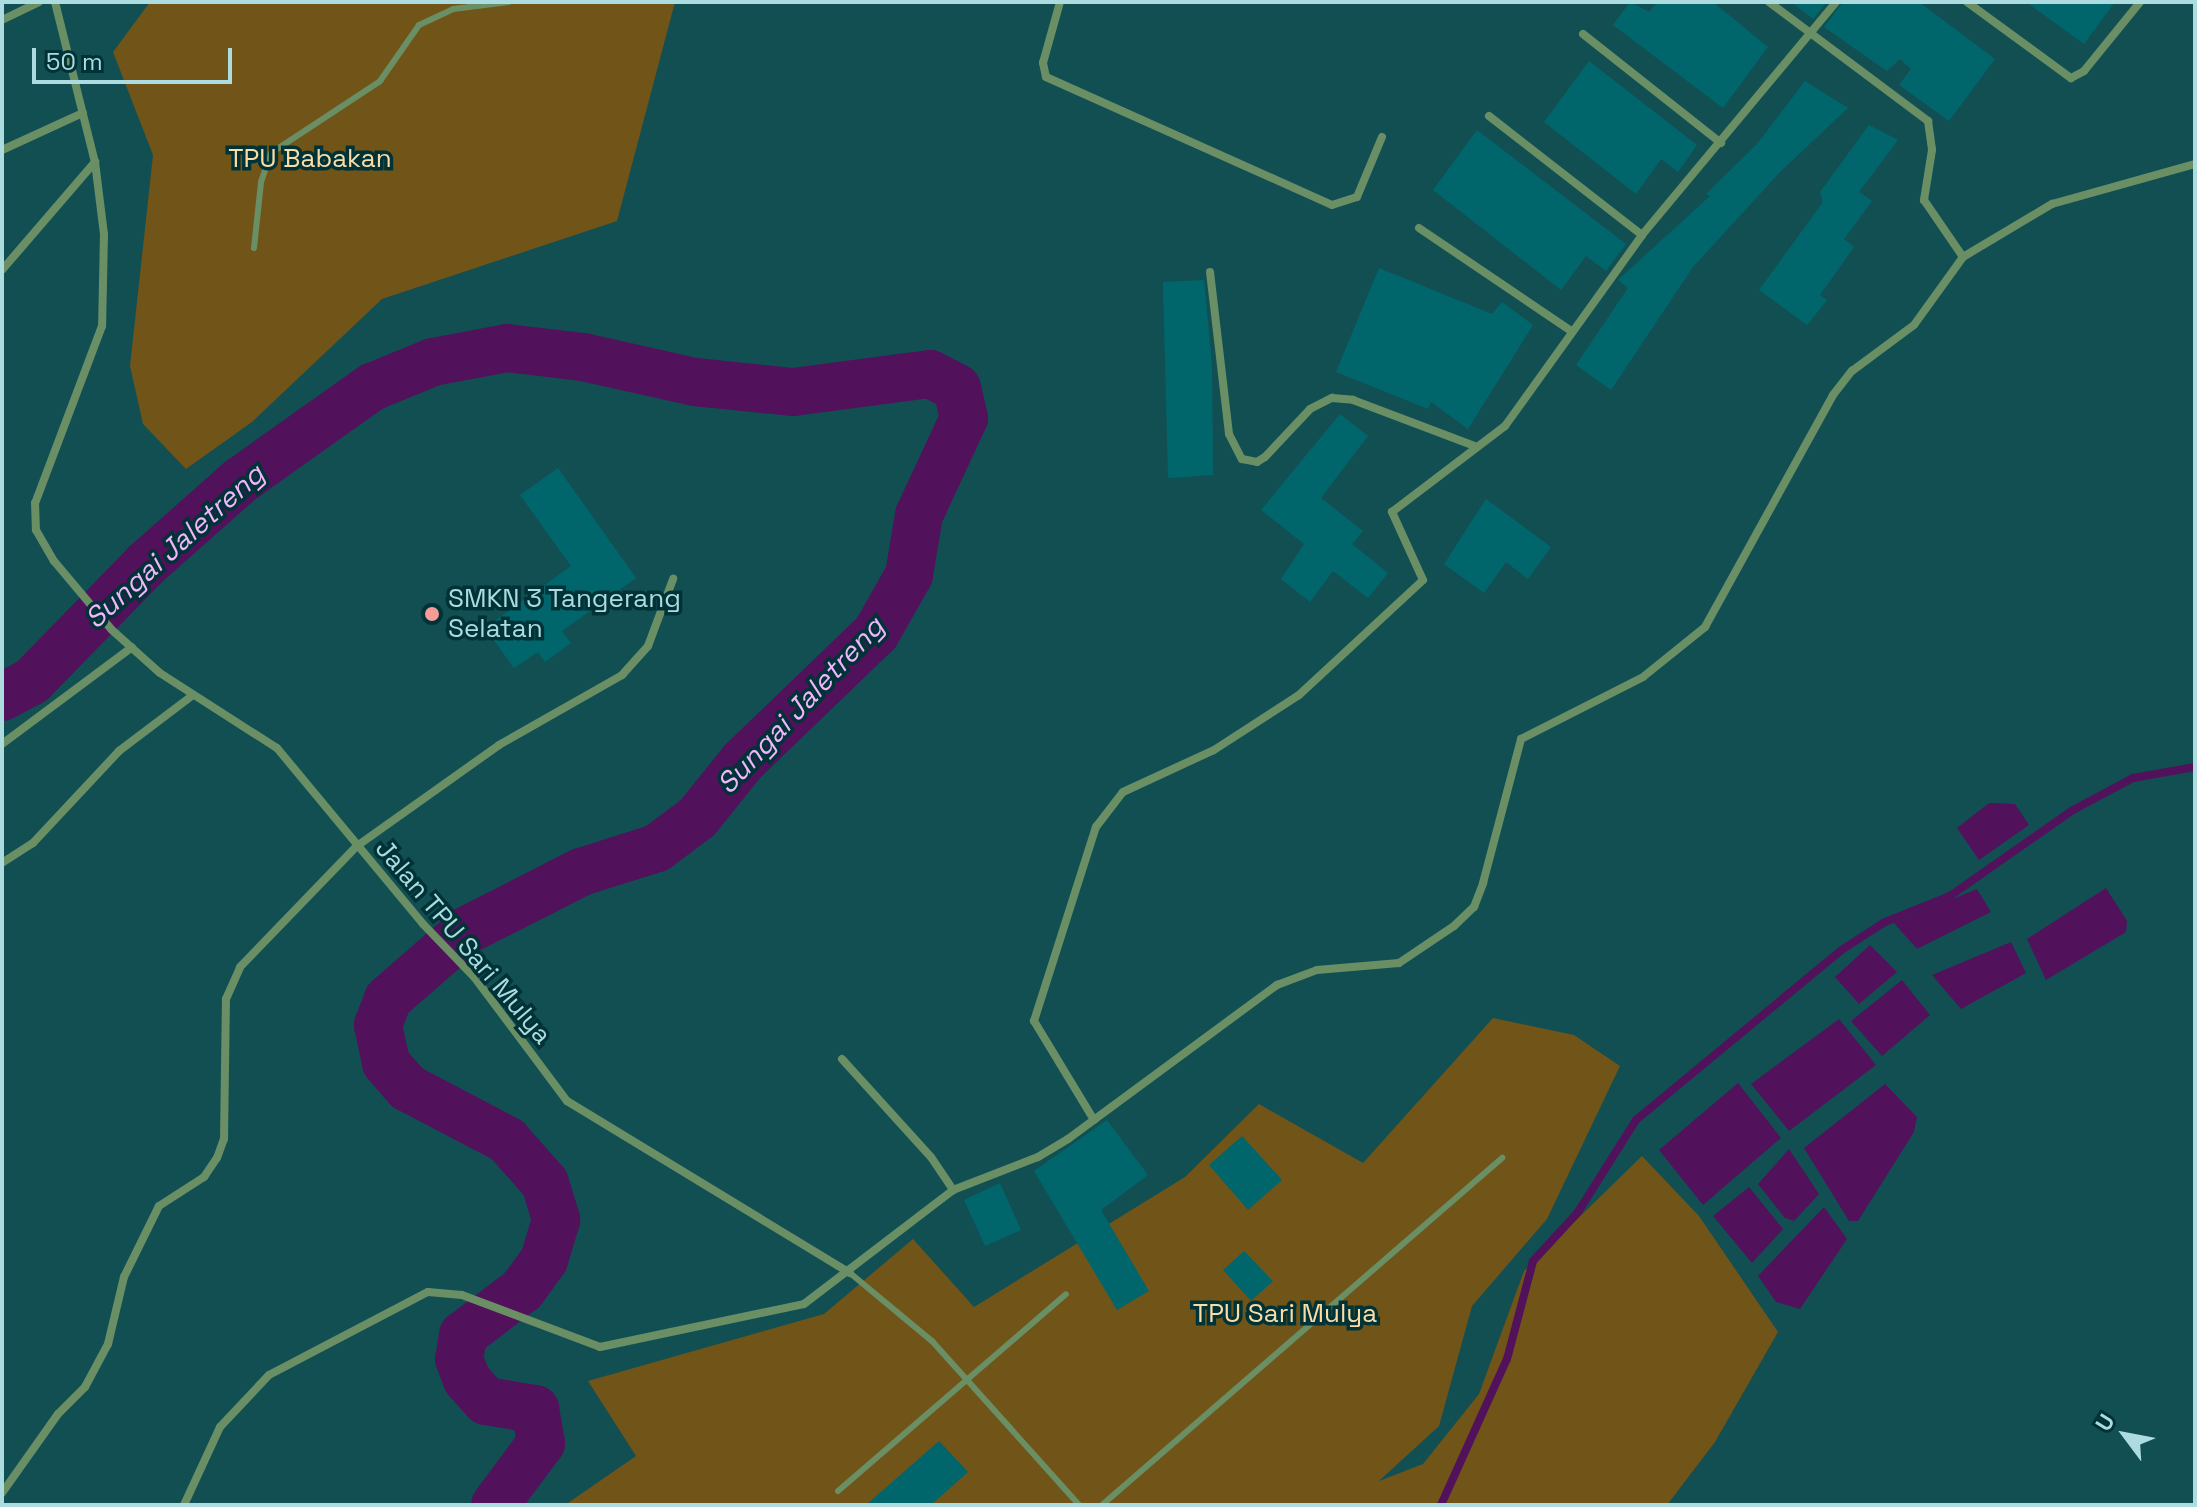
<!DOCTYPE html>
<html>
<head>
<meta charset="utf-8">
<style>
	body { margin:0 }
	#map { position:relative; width:2197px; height:1507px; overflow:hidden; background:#124f53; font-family:"Space Grotesk",sans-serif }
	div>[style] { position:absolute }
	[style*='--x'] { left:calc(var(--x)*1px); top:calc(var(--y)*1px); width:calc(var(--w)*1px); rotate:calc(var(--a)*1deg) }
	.green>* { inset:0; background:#705418 }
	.water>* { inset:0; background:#51125b }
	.stream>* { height:8px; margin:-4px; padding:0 4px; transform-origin:4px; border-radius:4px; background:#51125b }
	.river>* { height:48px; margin:-24px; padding:0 24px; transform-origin:24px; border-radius:24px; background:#51125b }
	.building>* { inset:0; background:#00666c }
	.lane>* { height:6px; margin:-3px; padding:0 3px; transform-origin:3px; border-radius:3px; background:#6a8f65 }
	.street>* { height:8px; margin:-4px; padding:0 4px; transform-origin:4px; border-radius:4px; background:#6a8f65 }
	.dots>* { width:22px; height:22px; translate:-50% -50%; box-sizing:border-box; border:4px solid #003337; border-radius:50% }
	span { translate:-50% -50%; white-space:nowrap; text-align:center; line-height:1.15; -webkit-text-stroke:7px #003337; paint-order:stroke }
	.park-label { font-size:26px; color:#fbdca6 }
	.poi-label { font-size:26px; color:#acdcdf }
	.left { translate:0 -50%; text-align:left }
	.street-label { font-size:26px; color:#acdcdf }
	.water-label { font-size:28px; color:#f2b4fb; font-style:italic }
	.frame { position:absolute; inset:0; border:4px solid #acdcdf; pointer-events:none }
	.north { position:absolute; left:2085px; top:1395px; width:80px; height:80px; -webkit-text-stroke:6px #003337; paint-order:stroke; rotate:302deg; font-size:22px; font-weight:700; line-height:32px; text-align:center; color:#acdcdf }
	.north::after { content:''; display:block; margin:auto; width:28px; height:36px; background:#acdcdf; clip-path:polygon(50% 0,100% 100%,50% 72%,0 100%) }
	.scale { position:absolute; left:32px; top:48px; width:200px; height:36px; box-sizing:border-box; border:4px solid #acdcdf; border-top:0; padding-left:10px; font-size:24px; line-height:28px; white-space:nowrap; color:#acdcdf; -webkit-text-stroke:6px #003337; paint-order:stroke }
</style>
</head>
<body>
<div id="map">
	<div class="green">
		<i style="clip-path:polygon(150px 2px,675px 2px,617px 221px,382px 299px,252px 422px,186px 469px,143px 424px,130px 366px,153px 155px,113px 52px)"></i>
		<i style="clip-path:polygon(1493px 1018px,1574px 1035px,1620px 1066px,1547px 1219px,1472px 1306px,1439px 1426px,1379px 1481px,1423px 1464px,1479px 1394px,1524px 1271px,1642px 1156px,1699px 1216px,1778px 1332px,1715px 1442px,1667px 1505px,565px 1505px,636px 1456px,588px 1381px,824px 1314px,913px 1239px,974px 1307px,1185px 1177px,1259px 1104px,1363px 1163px)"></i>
	</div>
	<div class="water">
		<i style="clip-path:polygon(1989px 803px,2015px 804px,2029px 825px,1979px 860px,1957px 828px)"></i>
		<i style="clip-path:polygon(2106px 888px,2127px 921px,2126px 932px,2046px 980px,2027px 939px)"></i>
		<i style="clip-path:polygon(1977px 889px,1991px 912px,1917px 949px,1894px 923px)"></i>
		<i style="clip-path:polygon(2011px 942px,2026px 973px,1961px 1009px,1932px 975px)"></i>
		<i style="clip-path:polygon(1870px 945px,1897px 972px,1859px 1004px,1835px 977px)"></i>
		<i style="clip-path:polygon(1902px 980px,1930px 1015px,1882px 1056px,1851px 1021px)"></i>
		<i style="clip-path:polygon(1839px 1019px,1876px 1065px,1789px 1131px,1751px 1084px)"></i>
		<i style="clip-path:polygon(1738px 1083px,1781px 1138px,1703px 1205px,1659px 1150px)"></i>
		<i style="clip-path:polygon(1885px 1084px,1917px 1117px,1914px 1132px,1858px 1221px,1849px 1221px,1804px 1148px)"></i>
		<i style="clip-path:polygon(1789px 1149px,1819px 1194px,1794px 1221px,1785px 1218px,1758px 1184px)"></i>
		<i style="clip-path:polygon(1749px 1187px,1783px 1229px,1752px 1263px,1713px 1216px)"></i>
		<i style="clip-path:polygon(1824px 1207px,1847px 1239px,1800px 1309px,1776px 1302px,1758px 1276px)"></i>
	</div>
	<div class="stream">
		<i style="--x:1441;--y:1505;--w:160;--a:-65.7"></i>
		<i style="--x:1507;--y:1359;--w:101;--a:-75.1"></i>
		<i style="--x:1533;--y:1261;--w:67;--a:-47.4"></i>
		<i style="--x:1578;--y:1212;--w:109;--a:-57.8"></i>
		<i style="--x:1636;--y:1120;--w:268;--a:-39.6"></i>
		<i style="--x:1843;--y:949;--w:50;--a:-32.7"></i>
		<i style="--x:1885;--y:922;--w:70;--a:-21.8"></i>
		<i style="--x:1950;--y:896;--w:150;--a:-35"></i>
		<i style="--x:2073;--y:810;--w:68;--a:-28.1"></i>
		<i style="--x:2133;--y:778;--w:63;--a:-10.1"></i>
	</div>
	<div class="river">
		<i style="--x:2;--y:697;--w:34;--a:-28"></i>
		<i style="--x:32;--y:681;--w:163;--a:-45.7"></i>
		<i style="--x:146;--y:564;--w:127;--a:-41.5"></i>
		<i style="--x:241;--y:480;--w:161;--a:-35.4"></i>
		<i style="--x:372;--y:387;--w:66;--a:-22.3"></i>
		<i style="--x:433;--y:362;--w:75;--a:-10.7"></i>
		<i style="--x:507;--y:348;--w:77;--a:6.8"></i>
		<i style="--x:583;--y:357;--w:115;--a:12.6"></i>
		<i style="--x:695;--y:382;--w:99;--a:5.8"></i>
		<i style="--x:793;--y:392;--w:138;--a:-7.5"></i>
		<i style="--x:930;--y:374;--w:30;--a:27"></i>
		<i style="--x:957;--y:388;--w:31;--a:77"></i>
		<i style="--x:964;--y:418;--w:107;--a:114.9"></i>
		<i style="--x:919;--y:515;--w:61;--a:99.5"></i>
		<i style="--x:909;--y:575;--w:67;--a:119.6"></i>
		<i style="--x:876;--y:633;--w:185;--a:136.1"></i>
		<i style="--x:743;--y:761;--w:73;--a:128.9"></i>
		<i style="--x:697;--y:818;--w:50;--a:143.1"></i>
		<i style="--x:657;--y:848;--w:80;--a:162.5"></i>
		<i style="--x:581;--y:872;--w:128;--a:153"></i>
		<i style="--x:467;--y:930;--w:105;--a:138.9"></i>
		<i style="--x:388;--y:999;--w:28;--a:111"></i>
		<i style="--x:378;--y:1025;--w:39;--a:78"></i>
		<i style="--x:386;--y:1063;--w:33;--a:49"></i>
		<i style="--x:408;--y:1088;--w:112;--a:27.7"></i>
		<i style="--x:507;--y:1140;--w:57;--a:48.5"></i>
		<i style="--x:545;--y:1183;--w:39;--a:73"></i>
		<i style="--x:556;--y:1220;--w:42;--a:106.7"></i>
		<i style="--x:544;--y:1260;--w:37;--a:126"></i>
		<i style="--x:522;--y:1290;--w:74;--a:142.7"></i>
		<i style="--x:463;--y:1335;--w:24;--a:99"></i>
		<i style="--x:459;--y:1359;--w:22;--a:69"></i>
		<i style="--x:467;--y:1380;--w:28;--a:48"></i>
		<i style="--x:486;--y:1401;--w:50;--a:9.3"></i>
		<i style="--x:535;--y:1409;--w:35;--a:80"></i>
		<i style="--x:541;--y:1443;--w:77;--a:126.6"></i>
	</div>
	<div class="building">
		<i style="clip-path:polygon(1630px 2px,1649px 12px,1657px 2px,1713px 2px,1768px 47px,1723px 108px,1613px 25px)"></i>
		<i style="clip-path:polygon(1791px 2px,1827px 2px,1813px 19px)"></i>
		<i style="clip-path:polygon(1843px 2px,1919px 2px,1995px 59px,1949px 121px,1899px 85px,1911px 69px,1900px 59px,1887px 71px,1824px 27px)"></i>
		<i style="clip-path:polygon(2026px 2px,2115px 2px,2084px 44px)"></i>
		<i style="clip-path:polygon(1589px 61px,1697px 145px,1678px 172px,1661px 159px,1636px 194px,1544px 122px)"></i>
		<i style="clip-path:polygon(1805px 81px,1848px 108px,1780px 172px,1693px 267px,1611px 390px,1576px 365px,1628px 288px,1618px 280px,1710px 196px,1706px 194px,1757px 144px)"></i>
		<i style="clip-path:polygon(1869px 125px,1898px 140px,1859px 192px,1872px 201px,1844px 239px,1854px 247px,1820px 295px,1827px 300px,1807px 325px,1759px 290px,1823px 202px,1820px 192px)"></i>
		<i style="clip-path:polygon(1477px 130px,1626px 244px,1606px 271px,1586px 256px,1561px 290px,1433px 190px)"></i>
		<i style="clip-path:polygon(1379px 268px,1492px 314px,1502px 302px,1533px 325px,1468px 429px,1431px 402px,1428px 409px,1336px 372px)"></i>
		<i style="clip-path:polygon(1204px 280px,1212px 365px,1213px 475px,1168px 478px,1163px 282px)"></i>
		<i style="clip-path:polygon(1340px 414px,1368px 436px,1321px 498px,1363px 531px,1352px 544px,1388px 573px,1368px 598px,1333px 571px,1310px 602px,1281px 579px,1304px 544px,1261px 510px)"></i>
		<i style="clip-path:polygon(558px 468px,636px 578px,562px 631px,571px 643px,545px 662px,538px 652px,514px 668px,485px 628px,571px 566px,520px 495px)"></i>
		<i style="clip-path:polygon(1486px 499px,1551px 547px,1528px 579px,1506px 562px,1484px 593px,1444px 564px)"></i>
		<i style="clip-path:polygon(1107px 1120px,1148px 1175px,1101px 1210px,1149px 1291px,1117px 1310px,1034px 1171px)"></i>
		<i style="clip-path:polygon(1242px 1136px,1282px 1180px,1248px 1210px,1209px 1165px)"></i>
		<i style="clip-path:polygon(1000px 1183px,1021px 1230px,985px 1246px,964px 1200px)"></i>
		<i style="clip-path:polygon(1244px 1251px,1273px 1281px,1251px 1301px,1223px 1270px)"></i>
		<i style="clip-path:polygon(939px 1441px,968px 1472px,931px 1505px,866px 1505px)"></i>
	</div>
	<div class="lane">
		<i style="--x:254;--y:248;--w:66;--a:-83.9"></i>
		<i style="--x:261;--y:182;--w:31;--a:-71"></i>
		<i style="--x:271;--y:153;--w:131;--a:-33.4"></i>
		<i style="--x:380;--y:81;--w:68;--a:-55.1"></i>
		<i style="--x:419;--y:25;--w:38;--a:-25"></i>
		<i style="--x:453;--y:9;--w:56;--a:-7.1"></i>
		<i style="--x:850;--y:1273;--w:107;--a:39.7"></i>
		<i style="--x:932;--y:1341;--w:220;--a:48.1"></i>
		<i style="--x:838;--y:1491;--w:301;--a:-40.8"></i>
		<i style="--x:1102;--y:1505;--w:530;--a:-40.94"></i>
	</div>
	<div class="street">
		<i style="--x:55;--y:2;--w:165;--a:76"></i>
		<i style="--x:95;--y:162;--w:73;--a:82.9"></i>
		<i style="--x:104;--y:234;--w:92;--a:91.2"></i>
		<i style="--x:102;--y:326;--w:189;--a:110.7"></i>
		<i style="--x:35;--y:503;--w:27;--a:88"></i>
		<i style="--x:36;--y:530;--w:36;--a:60"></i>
		<i style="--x:54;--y:561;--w:90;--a:50"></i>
		<i style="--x:112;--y:630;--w:64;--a:41.9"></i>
		<i style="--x:160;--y:673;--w:139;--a:32.7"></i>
		<i style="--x:277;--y:748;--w:229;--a:50.3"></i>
		<i style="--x:423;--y:924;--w:75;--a:46.1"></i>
		<i style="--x:475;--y:978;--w:154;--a:53.2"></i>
		<i style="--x:567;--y:1101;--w:331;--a:31.3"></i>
		<i style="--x:1060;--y:2;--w:63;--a:105.6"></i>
		<i style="--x:1043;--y:63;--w:14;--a:78"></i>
		<i style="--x:1046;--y:77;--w:313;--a:24.1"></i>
		<i style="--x:1332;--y:205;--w:26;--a:-18"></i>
		<i style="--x:1357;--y:197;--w:65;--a:-67.4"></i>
		<i style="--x:1769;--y:2;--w:199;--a:36.8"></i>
		<i style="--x:1928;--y:121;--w:29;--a:82"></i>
		<i style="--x:1932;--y:150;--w:51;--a:99.1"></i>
		<i style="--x:1924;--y:200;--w:69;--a:55.6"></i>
		<i style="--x:1967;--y:2;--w:129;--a:36.2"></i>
		<i style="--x:2071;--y:78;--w:15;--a:-28"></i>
		<i style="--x:2084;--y:71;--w:89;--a:-50.9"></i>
		<i style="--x:2;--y:20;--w:41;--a:-25.9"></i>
		<i style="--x:1583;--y:34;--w:176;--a:38.3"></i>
		<i style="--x:1489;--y:116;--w:194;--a:37.9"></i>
		<i style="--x:2;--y:150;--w:89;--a:-24.6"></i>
		<i style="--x:1419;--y:228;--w:184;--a:34.1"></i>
		<i style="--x:2;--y:270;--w:143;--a:-49.3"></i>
		<i style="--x:1210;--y:272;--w:163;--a:83.3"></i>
		<i style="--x:1229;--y:434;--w:28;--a:63"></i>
		<i style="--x:1242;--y:459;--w:15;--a:11"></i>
		<i style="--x:1257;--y:462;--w:9;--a:-32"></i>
		<i style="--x:1265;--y:457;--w:66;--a:-46.8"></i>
		<i style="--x:1310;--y:409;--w:25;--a:-27"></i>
		<i style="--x:1332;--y:398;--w:21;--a:5"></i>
		<i style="--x:1353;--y:400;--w:130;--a:20.7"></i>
		<i style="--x:2;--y:744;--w:162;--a:-36.7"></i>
		<i style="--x:2;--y:863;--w:37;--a:-33"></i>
		<i style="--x:33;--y:843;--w:126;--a:-46.9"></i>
		<i style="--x:119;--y:751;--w:93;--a:-37.1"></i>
		<i style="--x:842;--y:1059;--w:132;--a:47.8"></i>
		<i style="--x:931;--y:1157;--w:40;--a:56"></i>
		<i style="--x:1094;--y:1120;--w:116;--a:-121.2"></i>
		<i style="--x:1034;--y:1021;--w:204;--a:-72.3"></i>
		<i style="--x:1096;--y:827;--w:44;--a:-52.4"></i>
		<i style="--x:1123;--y:792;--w:100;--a:-24.8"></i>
		<i style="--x:1214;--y:750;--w:101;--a:-32.9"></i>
		<i style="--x:1299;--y:695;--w:169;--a:-42.8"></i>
		<i style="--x:1423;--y:580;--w:75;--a:-114.5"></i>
		<i style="--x:1392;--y:512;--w:142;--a:-37.3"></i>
		<i style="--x:1505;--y:426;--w:235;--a:-54.3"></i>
		<i style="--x:1642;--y:235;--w:303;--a:-50.2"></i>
		<i style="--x:2;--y:1493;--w:97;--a:-54.7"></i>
		<i style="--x:58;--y:1414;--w:38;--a:-45"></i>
		<i style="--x:85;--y:1387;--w:49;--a:-61.9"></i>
		<i style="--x:108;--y:1344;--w:69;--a:-76.6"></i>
		<i style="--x:124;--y:1277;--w:79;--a:-63.8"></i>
		<i style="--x:159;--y:1206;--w:54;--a:-32.8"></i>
		<i style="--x:204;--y:1177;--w:23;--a:-56"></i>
		<i style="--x:217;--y:1158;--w:20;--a:-70"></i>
		<i style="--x:224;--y:1139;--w:140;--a:-89.2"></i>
		<i style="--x:226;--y:999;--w:35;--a:-66"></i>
		<i style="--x:240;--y:967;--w:168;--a:-46"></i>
		<i style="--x:357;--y:846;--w:174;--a:-35.4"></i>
		<i style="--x:499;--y:745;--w:142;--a:-29.6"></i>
		<i style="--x:622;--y:675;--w:39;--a:-48"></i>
		<i style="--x:648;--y:646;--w:72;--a:-69.5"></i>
		<i style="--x:184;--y:1505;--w:86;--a:-65.2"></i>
		<i style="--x:220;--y:1427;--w:71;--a:-46.7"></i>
		<i style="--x:269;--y:1375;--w:179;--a:-27.6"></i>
		<i style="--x:428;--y:1292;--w:34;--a:5"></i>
		<i style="--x:462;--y:1295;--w:147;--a:20.6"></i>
		<i style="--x:600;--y:1347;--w:208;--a:-11.9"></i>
		<i style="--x:804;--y:1304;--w:188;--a:-37.4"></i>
		<i style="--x:953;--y:1190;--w:91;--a:-21.2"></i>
		<i style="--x:1038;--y:1157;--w:35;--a:-31"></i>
		<i style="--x:1068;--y:1139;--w:260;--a:-36.4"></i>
		<i style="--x:1277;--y:985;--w:43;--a:-20.6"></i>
		<i style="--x:1317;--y:970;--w:82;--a:-4.9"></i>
		<i style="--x:1399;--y:963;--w:66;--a:-33.9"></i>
		<i style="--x:1454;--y:926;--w:28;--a:-44"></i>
		<i style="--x:1474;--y:907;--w:26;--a:-69"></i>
		<i style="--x:1483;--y:883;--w:149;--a:-75.2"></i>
		<i style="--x:1521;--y:739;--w:137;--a:-26.9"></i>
		<i style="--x:1643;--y:677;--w:80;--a:-38.9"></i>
		<i style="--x:1705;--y:627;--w:265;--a:-61.1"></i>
		<i style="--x:1833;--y:395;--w:31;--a:-52"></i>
		<i style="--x:1852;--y:371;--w:77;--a:-36.6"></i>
		<i style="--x:1914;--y:325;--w:84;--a:-54.2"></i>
		<i style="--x:1963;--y:257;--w:104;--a:-30.8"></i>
		<i style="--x:2052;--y:204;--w:148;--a:-15.6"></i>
	</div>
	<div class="dots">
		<i style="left:432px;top:614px;background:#f59b98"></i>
	</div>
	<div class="park-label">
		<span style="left:310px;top:159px">TPU Babakan</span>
		<span style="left:1285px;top:1314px">TPU Sari Mulya</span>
	</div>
	<div class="poi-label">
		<span class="left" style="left:448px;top:614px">SMKN 3 Tangerang<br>Selatan</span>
	</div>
	<div class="street-label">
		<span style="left:463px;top:942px;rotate:50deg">Jalan TPU Sari Mulya</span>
	</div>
	<div class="water-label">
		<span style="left:174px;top:546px;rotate:-42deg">Sungai Jaletreng</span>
		<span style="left:800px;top:705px;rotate:-47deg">Sungai Jaletreng</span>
	</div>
	<div class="frame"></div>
	<div class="north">U</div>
	<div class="scale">50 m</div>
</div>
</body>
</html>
